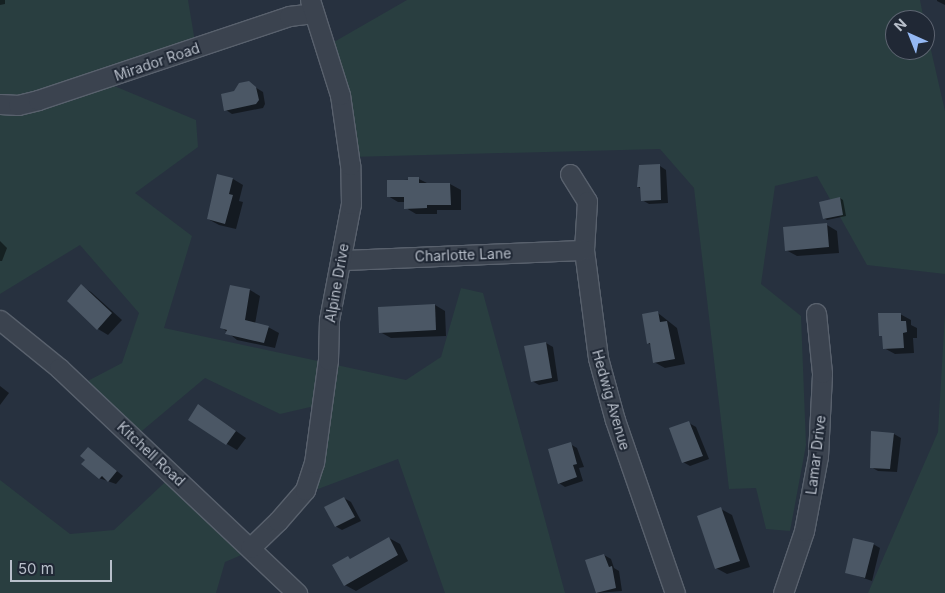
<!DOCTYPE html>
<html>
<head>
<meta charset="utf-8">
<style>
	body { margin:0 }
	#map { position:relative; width:945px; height:593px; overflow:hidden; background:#27313f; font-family:Inter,sans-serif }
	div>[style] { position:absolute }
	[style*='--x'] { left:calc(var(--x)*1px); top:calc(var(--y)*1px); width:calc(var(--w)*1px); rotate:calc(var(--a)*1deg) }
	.green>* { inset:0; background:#293e40 }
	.shadow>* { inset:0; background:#0007 }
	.building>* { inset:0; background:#4b5765 }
	.roads { filter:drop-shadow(1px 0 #59616d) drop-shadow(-1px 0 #59616d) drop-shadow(0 1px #59616d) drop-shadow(0 -1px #59616d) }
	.minor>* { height:19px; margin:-9.5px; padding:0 9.5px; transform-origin:9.5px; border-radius:9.5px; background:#3b434f }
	span { translate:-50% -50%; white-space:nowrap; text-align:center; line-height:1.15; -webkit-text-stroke:4px #202835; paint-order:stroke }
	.street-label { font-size:14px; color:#b8bfca }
	.north { position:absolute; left:885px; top:10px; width:50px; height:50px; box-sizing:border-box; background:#202835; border:1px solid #5d6471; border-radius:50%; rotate:316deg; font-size:14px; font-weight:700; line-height:20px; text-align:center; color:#b8bfca }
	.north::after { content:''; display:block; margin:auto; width:18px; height:22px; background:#94b8f3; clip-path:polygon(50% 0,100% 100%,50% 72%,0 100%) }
	.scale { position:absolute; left:10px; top:560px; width:102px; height:22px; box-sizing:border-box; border:2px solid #b8bfca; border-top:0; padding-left:6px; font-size:15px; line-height:18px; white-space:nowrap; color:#b8bfca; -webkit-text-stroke:4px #202835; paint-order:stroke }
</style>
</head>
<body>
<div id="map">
	<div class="green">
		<i style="clip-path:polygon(0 0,188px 0,196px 48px,95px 78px,196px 120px,198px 147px,135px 193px,192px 236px,164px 328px,406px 380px,441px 357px,461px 288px,483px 293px,565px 593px,445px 593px,398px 459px,302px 495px,319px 405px,280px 414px,205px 378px,137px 435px,80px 385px,122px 363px,139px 313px,80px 245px,0 294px)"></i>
		<i style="clip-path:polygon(407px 0,920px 0,924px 20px,895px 20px,895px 50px,925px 50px,925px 24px,945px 111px,945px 274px,867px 265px,817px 176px,775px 186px,761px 284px,801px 316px,806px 445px,790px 531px,766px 529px,756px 488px,729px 489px,694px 188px,660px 149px,350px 157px,327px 46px)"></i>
		<i style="clip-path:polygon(945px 313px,945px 593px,868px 593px,938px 432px)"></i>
		<i style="clip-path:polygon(177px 471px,258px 548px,225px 562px,216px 593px,0 593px,0 480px,70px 534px,114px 530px)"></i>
	</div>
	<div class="shadow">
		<i style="clip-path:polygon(0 0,5px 0,5px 4px,0 5px)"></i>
		<i style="clip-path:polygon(937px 0,945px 0,945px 5px,937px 1px)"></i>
		<i style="clip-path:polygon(248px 83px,263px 92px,265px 104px,263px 108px,232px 114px,226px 110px,234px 92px)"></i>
		<i style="clip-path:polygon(660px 166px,666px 170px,668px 203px,649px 204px,642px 200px,641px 189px,638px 187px)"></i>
		<i style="clip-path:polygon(218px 175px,233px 179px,243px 185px,239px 201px,243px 202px,236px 229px,219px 225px,208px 219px)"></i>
		<i style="clip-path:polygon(419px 179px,429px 184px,450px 184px,461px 190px,461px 210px,437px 210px,437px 214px,416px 214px,406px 208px,406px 202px,398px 202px,388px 196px,388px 181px)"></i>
		<i style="clip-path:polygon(840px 198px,843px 200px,846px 216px,827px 220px,824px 218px)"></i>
		<i style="clip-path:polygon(827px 225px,837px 231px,839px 253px,797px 256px,786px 250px)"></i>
		<i style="clip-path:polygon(0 241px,7px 248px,2px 261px,0 261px)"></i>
		<i style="clip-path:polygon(81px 286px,91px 292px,122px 320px,108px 335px,98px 329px)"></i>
		<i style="clip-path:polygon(231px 286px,250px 290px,260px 296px,255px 324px,268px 327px,279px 333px,275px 348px,237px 340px,221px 327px)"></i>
		<i style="clip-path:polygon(435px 305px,445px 311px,446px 336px,391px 338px,380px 332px)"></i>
		<i style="clip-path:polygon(658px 313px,677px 328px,685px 364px,665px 368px,654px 362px,651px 345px,648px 343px)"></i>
		<i style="clip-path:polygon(900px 314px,911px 320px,911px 325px,917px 328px,917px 338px,913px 338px,914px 353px,895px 354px,884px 348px,884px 337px,880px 335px)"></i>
		<i style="clip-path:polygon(546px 343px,553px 347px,558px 381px,539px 385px,532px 381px)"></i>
		<i style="clip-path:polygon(0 386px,9px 393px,0 405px)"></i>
		<i style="clip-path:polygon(209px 412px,246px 438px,237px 450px,227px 444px)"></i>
		<i style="clip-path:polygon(689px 423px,696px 427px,709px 459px,690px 466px,683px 462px)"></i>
		<i style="clip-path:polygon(894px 434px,901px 438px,897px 472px,878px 471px,871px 467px)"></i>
		<i style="clip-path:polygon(570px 444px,577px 448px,584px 467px,579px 468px,583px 481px,565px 487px,559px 483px)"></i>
		<i style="clip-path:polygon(95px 453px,123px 476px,116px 484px,99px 478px)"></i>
		<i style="clip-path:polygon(344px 498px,351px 502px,361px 521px,342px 530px,335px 526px)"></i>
		<i style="clip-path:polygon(721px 509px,732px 515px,750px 567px,727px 574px,716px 568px)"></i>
		<i style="clip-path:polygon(389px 538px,400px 544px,408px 561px,356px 591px,345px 585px,334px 565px,348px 558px,352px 560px)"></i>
		<i style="clip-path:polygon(873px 544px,880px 548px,872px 581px,846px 572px)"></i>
		<i style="clip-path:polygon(604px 555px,611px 559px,614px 568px,619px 571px,622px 591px,597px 593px,587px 561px)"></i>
	</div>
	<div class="building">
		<i style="clip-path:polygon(249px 81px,256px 87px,259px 100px,256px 104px,224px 111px,221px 94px,234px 91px,239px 83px)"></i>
		<i style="clip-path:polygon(660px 164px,661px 200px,641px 201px,640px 187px,637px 187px,639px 165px)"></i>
		<i style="clip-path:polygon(217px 174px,233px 178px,229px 194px,233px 195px,225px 224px,207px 219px)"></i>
		<i style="clip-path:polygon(408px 177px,419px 177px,419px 183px,450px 183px,451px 205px,427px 205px,427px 208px,404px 209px,404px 197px,387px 197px,387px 180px,408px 180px)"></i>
		<i style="clip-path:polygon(840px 197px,843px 215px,823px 219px,819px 202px)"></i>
		<i style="clip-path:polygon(827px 223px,829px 247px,785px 251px,783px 227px)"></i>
		<i style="clip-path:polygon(81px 284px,112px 313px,97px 330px,67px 301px)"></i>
		<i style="clip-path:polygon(230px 285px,250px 289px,245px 320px,269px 326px,264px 343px,225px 334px,227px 330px,220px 328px)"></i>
		<i style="clip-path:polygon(435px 304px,436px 330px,379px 333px,378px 307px)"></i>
		<i style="clip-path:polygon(658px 311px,660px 322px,667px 321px,675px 359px,653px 363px,650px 343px,647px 344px,642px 314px)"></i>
		<i style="clip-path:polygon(878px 313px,901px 313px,901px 321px,906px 321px,907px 332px,903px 333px,904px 348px,883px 349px,882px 336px,879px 336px)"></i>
		<i style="clip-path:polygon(546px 342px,552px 378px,531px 382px,524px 346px)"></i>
		<i style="clip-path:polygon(198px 404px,236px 431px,226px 445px,188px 420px)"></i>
		<i style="clip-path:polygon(689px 421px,703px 456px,682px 463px,669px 428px)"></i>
		<i style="clip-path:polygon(871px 431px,894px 433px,890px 469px,870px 468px)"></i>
		<i style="clip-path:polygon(571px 442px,577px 464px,573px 465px,577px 477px,558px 484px,548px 449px)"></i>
		<i style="clip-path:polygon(88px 447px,117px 471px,108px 482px,102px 476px,99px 479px,81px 464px,85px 460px,80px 456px)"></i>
		<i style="clip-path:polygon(344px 497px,355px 517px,335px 527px,324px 507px)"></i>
		<i style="clip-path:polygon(721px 507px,740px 561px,715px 569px,697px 516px)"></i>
		<i style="clip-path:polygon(389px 537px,398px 555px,344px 586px,332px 565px,348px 556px,350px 559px)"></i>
		<i style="clip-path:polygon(853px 538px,874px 543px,865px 578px,845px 573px)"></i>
		<i style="clip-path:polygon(604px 554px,609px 567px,612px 566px,616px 588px,596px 593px,585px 560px)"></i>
	</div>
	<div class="roads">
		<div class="minor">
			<i style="--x:0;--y:104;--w:18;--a:3"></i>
			<i style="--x:18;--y:105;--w:21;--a:-14"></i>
			<i style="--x:38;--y:100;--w:265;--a:-18.5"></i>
			<i style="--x:289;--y:16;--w:24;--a:-7"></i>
			<i style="--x:570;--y:174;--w:32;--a:58"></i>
			<i style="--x:587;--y:201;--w:49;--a:93.5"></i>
			<i style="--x:584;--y:250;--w:109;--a:82.6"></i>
			<i style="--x:598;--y:358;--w:64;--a:74.7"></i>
			<i style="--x:615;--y:420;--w:183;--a:70.9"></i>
			<i style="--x:342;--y:260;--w:242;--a:-2.4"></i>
			<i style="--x:0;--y:320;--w:76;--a:39.1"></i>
			<i style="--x:59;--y:368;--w:328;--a:43.4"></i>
			<i style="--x:250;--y:548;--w:39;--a:-44"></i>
			<i style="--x:278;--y:521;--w:41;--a:-48.9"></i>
			<i style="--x:305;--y:490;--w:28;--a:-72"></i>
			<i style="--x:314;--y:463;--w:104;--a:-82.3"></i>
			<i style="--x:328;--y:360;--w:40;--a:-88.6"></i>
			<i style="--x:329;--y:320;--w:118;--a:-79.3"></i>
			<i style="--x:351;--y:204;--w:39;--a:-91"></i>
			<i style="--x:350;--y:165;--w:71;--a:-98.1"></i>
			<i style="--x:340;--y:95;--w:100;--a:-107.5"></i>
			<i style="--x:783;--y:593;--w:65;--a:-71.3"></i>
			<i style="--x:804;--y:531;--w:76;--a:-79.4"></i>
			<i style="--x:818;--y:456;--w:83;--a:-87.2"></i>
			<i style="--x:822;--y:373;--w:60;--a:-95.7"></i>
		</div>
	</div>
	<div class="street-label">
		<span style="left:157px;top:62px;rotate:-19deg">Mirador Road</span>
		<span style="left:463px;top:255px;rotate:-2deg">Charlotte Lane</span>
		<span style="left:337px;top:283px;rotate:-80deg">Alpine Drive</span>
		<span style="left:611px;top:400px;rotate:74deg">Hedwig Avenue</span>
		<span style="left:151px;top:454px;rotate:43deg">Kitchell Road</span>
		<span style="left:816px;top:455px;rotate:-83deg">Lamar Drive</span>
	</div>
	<div class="north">N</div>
	<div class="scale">50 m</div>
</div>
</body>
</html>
